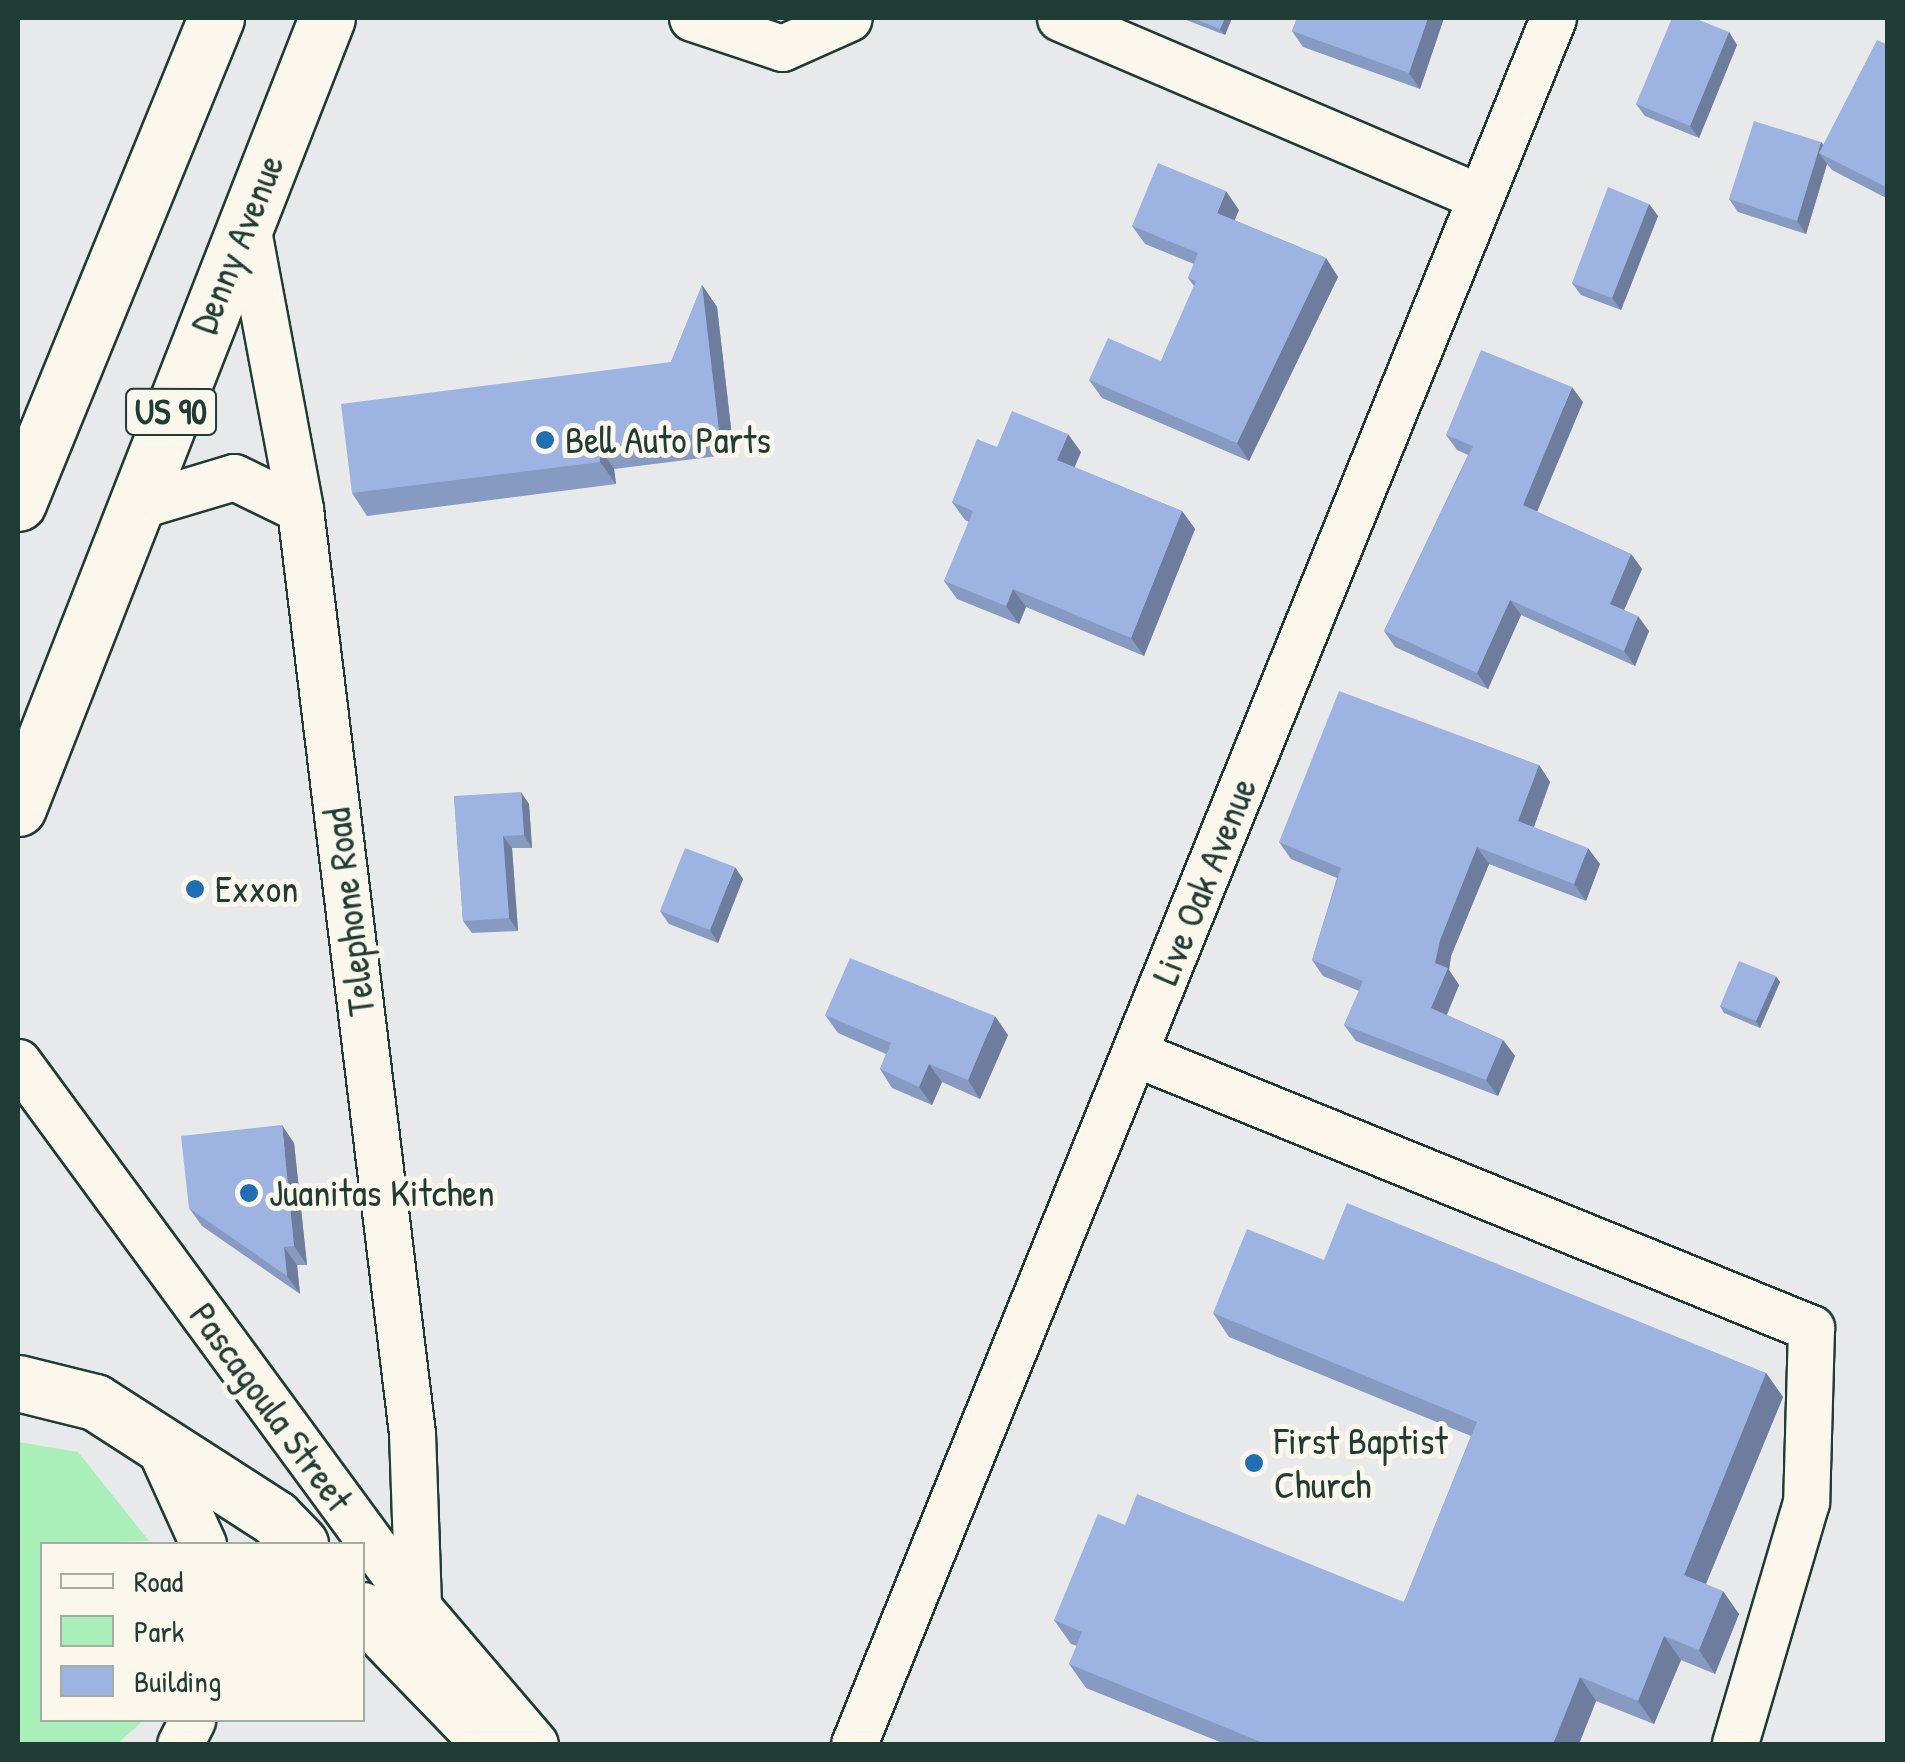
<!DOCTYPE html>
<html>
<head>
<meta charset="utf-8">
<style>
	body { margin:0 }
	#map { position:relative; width:1905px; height:1762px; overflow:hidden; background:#e8e9ea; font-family:"Patrick Hand",sans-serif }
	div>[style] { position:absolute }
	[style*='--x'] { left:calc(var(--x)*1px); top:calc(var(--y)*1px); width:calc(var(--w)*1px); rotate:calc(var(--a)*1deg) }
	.green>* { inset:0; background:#aaeeb9 }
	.roads { filter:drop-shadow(2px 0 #1f3d34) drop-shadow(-2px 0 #1f3d34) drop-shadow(0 2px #1f3d34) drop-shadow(0 -2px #1f3d34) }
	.minor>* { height:45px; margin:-22.5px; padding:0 22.5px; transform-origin:22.5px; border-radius:22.5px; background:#fbf7ec }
	.major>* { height:55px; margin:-27.5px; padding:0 27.5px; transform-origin:27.5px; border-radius:27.5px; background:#fbf7ec }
	.wall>* { inset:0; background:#879ac2 }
	.shaded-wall>* { inset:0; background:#6e7d9e }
	.building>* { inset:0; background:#9db3e1 }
	.dots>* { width:28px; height:28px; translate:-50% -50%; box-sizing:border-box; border:5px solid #fbf7ec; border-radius:50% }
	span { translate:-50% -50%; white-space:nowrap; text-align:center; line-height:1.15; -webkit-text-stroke:10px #fbf7ec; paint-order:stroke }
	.shield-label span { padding:2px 8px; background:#fbf7ec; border:2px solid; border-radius:8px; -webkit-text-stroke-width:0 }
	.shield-label { font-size:35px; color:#1f3d34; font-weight:700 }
	.street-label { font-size:38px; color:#1f3d34 }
	.poi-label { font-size:38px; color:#1f3d34 }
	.left { translate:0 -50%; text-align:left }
	.frame { position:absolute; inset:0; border:20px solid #1f3d34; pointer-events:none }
	.legend { position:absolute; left:40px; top:1542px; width:325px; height:180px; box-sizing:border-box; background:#fbf7ec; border:2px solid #a3ada2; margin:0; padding:12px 18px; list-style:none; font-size:30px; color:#1f3d34 }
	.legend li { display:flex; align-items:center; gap:20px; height:50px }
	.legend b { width:50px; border:2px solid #a3ada2 }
</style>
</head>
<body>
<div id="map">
	<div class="green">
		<i style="clip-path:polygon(18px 1442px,78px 1452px,149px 1541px,42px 1544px,42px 1720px,144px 1720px,117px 1744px,18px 1744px)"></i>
	</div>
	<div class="roads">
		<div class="minor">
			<i style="--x:692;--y:18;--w:95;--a:18.4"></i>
			<i style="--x:782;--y:48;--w:73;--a:-24.1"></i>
			<i style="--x:1060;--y:18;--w:457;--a:23.1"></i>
			<i style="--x:246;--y:220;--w:294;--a:79.4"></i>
			<i style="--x:300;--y:509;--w:931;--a:83.09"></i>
			<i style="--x:412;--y:1433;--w:174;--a:88"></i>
			<i style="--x:134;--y:507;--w:104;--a:-16.7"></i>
			<i style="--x:234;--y:477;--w:73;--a:25.9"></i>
			<i style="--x:1134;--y:1053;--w:731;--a:22.11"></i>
			<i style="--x:1811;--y:1328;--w:174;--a:91.6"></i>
			<i style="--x:1806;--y:1502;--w:252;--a:106.4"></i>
			<i style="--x:18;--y:1062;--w:676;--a:53.72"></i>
			<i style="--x:418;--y:1607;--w:180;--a:49.5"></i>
			<i style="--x:160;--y:1449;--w:104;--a:65.6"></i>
			<i style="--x:180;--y:1744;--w:27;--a:-63"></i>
			<i style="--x:854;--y:1744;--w:1862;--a:-67.95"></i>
		</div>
		<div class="major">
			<i style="--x:18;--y:503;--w:524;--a:-67.79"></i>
			<i style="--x:18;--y:808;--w:848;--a:-68.64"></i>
			<i style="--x:18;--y:1383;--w:79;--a:13.9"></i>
			<i style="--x:95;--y:1402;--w:214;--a:32.8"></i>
			<i style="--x:275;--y:1518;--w:36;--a:46"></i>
			<i style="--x:362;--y:1610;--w:187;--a:45.9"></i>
		</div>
	</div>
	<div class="wall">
		<i style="clip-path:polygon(1181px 18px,1232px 18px,1225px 35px)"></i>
		<i style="clip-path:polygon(1297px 18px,1444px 18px,1420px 89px,1303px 47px,1292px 31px)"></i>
		<i style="clip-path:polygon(1729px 32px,1737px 45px,1699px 138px,1645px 116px,1636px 104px)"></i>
		<i style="clip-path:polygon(1888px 45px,1888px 199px,1832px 170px,1827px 164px,1806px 234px,1738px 212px,1729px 199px,1821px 142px,1824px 145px)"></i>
		<i style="clip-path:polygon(1649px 204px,1658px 216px,1621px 310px,1581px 295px,1572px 283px)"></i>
		<i style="clip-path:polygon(1239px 210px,1234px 220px,1326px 258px,1338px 277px,1249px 461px,1102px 398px,1089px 380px,1161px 361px,1194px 286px,1188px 278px,1194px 264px,1145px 244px,1132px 226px)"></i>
		<i style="clip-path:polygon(702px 285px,717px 307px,734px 454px,614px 469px,616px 484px,367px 516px,352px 493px,671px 362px)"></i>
		<i style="clip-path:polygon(1583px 402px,1537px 512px,1631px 554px,1642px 569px,1624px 610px,1649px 631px,1635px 666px,1521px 615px,1488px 689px,1395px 647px,1384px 631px,1468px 455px,1457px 450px,1446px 435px)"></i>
		<i style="clip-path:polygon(997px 447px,1081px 452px,1074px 467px,1182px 511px,1195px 529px,1144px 656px,1026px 607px,1019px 624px,957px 599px,944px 581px,969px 522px,965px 520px,952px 502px)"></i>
		<i style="clip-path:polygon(1539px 765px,1550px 782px,1534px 827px,1600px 864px,1586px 901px,1489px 864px,1451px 956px,1449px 970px,1459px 985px,1447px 1015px,1503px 1040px,1515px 1056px,1498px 1096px,1356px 1041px,1344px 1025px,1359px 991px,1323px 976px,1312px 960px,1337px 878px,1291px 859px,1279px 842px)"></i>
		<i style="clip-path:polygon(454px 796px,529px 804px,532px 848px,512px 848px,518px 931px,472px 933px,463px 921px)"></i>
		<i style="clip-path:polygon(743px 879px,718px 943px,669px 924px,660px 911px)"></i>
		<i style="clip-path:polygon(1780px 982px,1760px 1028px,1724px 1013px,1720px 1006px)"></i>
		<i style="clip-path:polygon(825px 1015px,1008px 1035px,980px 1099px,942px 1082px,932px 1105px,892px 1088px,880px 1069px,886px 1054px,838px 1033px)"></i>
		<i style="clip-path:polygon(294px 1143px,307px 1265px,297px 1265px,300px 1294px,202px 1226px,189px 1208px)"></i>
		<i style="clip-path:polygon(1324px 1260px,1766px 1373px,1783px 1397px,1706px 1584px,1739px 1614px,1715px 1674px,1681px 1660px,1654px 1724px,1596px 1701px,1579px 1744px,1225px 1744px,1086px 1688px,1069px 1664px,1077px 1646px,1071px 1644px,1054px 1620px,1404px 1602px,1471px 1436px,1229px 1337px,1213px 1313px)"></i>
	</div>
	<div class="shaded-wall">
		<i style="clip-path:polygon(1225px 18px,1232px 18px,1225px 35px,1220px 29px)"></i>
		<i style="clip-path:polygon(1428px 18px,1444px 18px,1420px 89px,1409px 73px)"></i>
		<i style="clip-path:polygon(1729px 32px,1737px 45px,1699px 138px,1690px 126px)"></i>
		<i style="clip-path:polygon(1821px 142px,1830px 154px,1819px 153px,1827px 164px,1806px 234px,1797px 221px)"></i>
		<i style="clip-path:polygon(1226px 191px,1239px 210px,1230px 231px,1217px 213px)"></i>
		<i style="clip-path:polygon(1649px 204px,1658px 216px,1621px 310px,1612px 298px)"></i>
		<i style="clip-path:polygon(1326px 258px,1338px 277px,1249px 461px,1237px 443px)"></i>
		<i style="clip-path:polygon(702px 285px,717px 307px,734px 454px,719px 431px)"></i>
		<i style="clip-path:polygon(1572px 387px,1583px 402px,1533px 521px,1523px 505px)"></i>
		<i style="clip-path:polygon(1068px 434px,1081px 452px,1070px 478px,1057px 460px)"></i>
		<i style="clip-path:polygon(599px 447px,614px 469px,616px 484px,600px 462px)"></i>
		<i style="clip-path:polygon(1182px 511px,1195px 529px,1144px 656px,1131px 638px)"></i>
		<i style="clip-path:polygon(1631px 554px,1642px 569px,1620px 619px,1610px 604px)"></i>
		<i style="clip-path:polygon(1013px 589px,1026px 607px,1019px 624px,1006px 606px)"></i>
		<i style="clip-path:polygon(1510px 600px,1521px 615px,1488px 689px,1477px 673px)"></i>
		<i style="clip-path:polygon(1638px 616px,1649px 631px,1635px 666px,1624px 651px)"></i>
		<i style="clip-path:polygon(1539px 765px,1550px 782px,1530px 837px,1518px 821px)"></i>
		<i style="clip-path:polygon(521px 792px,529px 804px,532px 848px,524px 835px)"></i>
		<i style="clip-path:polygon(503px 836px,512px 848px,518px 931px,509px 918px)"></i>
		<i style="clip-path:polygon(1477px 847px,1489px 864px,1451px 956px,1449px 970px,1459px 985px,1442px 1025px,1431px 1008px,1435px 963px,1440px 940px)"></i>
		<i style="clip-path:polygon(1588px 848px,1600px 864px,1586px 901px,1574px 884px)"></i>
		<i style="clip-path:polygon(735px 867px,743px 879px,718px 943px,710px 930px)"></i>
		<i style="clip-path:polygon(1776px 976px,1780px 982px,1760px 1028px,1756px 1021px)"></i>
		<i style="clip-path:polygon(995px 1016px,1008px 1035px,980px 1099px,968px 1080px)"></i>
		<i style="clip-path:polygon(1503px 1040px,1515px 1056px,1498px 1096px,1486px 1080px)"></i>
		<i style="clip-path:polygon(929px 1064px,942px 1082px,932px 1105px,919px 1087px)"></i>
		<i style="clip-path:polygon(282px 1125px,294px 1143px,307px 1265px,294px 1246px)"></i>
		<i style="clip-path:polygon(284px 1247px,297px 1265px,300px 1294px,287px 1276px)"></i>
		<i style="clip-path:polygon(1766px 1373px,1783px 1397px,1700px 1598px,1684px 1575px)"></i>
		<i style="clip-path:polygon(1723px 1591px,1739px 1614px,1715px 1674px,1699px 1650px)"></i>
		<i style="clip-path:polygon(1664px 1636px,1681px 1660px,1654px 1724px,1638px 1701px)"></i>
		<i style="clip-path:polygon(1580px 1677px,1596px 1701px,1579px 1744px,1553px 1744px)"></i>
	</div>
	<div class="building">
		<i style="clip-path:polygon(1192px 18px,1225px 18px,1220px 29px)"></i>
		<i style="clip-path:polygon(1297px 18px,1428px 18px,1409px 73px,1292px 31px)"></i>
		<i style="clip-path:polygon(1672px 18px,1694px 18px,1729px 32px,1690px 126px,1636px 104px)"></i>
		<i style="clip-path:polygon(1877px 40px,1888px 45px,1888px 188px,1819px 153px)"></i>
		<i style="clip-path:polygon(1754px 121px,1821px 142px,1797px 221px,1729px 199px)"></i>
		<i style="clip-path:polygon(1158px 163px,1226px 191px,1217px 213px,1326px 258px,1237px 443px,1089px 380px,1108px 338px,1161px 361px,1196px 281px,1188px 278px,1198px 253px,1132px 226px)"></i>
		<i style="clip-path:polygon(1608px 187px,1649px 204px,1612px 298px,1572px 283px)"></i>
		<i style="clip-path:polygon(702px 285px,719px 431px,599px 447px,600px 462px,352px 493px,341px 404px,671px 362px)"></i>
		<i style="clip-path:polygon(1481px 350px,1572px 387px,1523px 505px,1631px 554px,1610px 604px,1638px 616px,1624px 651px,1510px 600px,1477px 673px,1384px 631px,1473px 446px,1446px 435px)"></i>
		<i style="clip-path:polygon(1012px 411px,1068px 434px,1057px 460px,1182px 511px,1131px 638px,1013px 589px,1006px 606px,944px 581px,973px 511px,952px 502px,977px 439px,997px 447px)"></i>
		<i style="clip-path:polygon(1339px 691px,1539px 765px,1518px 821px,1588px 848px,1574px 884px,1477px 847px,1440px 940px,1435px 963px,1448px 968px,1431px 1008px,1503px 1040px,1486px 1080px,1344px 1025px,1363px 981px,1312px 960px,1341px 868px,1279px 842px)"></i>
		<i style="clip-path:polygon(521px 792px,524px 835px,503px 836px,509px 918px,463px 921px,454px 796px)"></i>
		<i style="clip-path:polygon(685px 848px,735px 867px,710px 930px,660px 911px)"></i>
		<i style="clip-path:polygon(850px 958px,995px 1016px,968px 1080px,929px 1064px,919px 1087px,880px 1069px,891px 1043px,825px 1015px)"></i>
		<i style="clip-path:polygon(1739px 961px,1776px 976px,1756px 1021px,1720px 1006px)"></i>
		<i style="clip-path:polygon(282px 1125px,294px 1246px,284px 1247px,287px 1276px,189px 1208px,181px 1136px)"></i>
		<i style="clip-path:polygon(1347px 1203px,1766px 1373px,1684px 1575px,1723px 1591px,1699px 1650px,1664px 1636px,1638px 1701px,1580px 1677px,1553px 1744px,1266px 1744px,1069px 1664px,1082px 1632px,1054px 1620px,1098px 1514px,1125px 1525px,1137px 1494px,1404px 1602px,1477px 1422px,1213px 1313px,1247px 1229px,1324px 1260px)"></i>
	</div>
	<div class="dots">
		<i style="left:545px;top:440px;background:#1f6fb2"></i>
		<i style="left:195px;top:889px;background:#1f6fb2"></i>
		<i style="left:249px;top:1193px;background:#1f6fb2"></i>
		<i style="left:1254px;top:1463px;background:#1f6fb2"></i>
	</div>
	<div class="shield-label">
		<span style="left:171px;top:412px">US 90</span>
	</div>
	<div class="street-label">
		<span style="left:237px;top:244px;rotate:-68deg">Denny Avenue</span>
		<span style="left:1204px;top:881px;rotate:-68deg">Live Oak Avenue</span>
		<span style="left:349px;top:912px;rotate:-97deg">Telephone Road</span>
		<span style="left:271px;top:1407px;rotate:54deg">Pascagoula Street</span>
	</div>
	<div class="poi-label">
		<span class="left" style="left:565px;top:440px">Bell Auto Parts</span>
		<span class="left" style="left:215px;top:889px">Exxon</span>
		<span class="left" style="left:269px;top:1193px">Juanitas Kitchen</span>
		<span class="left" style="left:1274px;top:1463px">First Baptist<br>Church</span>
	</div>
	<div class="frame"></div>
	<ul class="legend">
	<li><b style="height:12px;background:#fbf7ec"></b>Road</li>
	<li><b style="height:28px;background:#aaeeb9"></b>Park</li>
	<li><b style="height:28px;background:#9db3e1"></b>Building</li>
	</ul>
</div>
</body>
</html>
